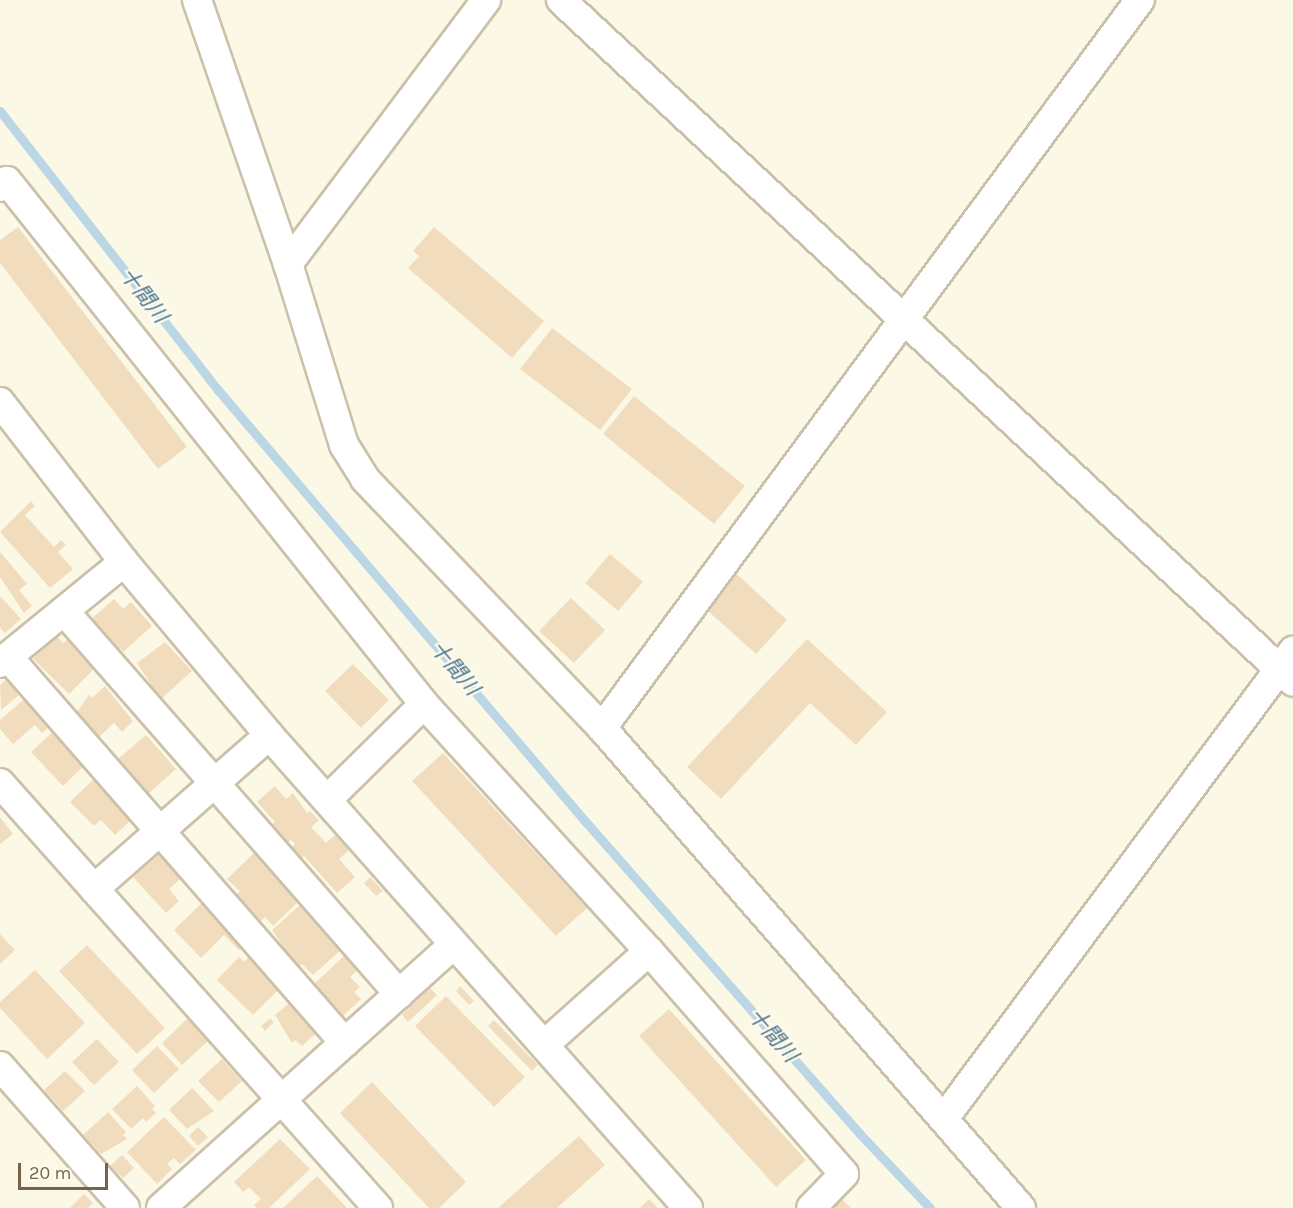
<!DOCTYPE html>
<html>
<head>
<meta charset="utf-8">
<style>
	body { margin:0 }
	#map { position:relative; width:1293px; height:1208px; overflow:hidden; background:#fcf8e6; font-family:Karla,"Noto Sans JP",sans-serif }
	div>[style] { position:absolute }
	[style*='--x'] { left:calc(var(--x)*1px); top:calc(var(--y)*1px); width:calc(var(--w)*1px); rotate:calc(var(--a)*1deg) }
	.stream>* { height:9px; margin:-4.5px; padding:0 4.5px; transform-origin:4.5px; border-radius:4.5px; background:#bbd6e5 }
	.building>* { inset:0; background:#f1ddbe }
	.roads { filter:drop-shadow(2px 0 #cbc0a9) drop-shadow(-2px 0 #cbc0a9) drop-shadow(0 2px #cbc0a9) drop-shadow(0 -2px #cbc0a9) }
	.street>* { height:28px; margin:-14px; padding:0 14px; transform-origin:14px; border-radius:14px; background:#fff }
	span { translate:-50% -50%; white-space:nowrap; text-align:center; line-height:1.15; -webkit-text-stroke:4.5px #fffbec; paint-order:stroke }
	.water-label { font-size:21px; color:#48748f; font-style:italic }
	.scale { position:absolute; left:18px; top:1163px; width:90px; height:27px; box-sizing:border-box; border:3px solid #75634b; border-top:0; padding-left:8px; font-size:18px; line-height:21px; white-space:nowrap; color:#75634b; -webkit-text-stroke:4px #fffbec; paint-order:stroke }
</style>
</head>
<body>
<div id="map">
	<div class="stream">
		<i style="--x:0;--y:111;--w:354;--a:52"></i>
		<i style="--x:218;--y:390;--w:566;--a:49.59"></i>
		<i style="--x:585;--y:821;--w:417;--a:48.7"></i>
		<i style="--x:860;--y:1134;--w:102;--a:46.6"></i>
	</div>
	<div class="building">
		<i style="clip-path:polygon(18px 227px,187px 447px,158px 469px,0 263px,0 240px)"></i>
		<i style="clip-path:polygon(434px 227px,544px 321px,512px 358px,408px 268px,419px 256px,413px 251px)"></i>
		<i style="clip-path:polygon(552px 328px,632px 389px,600px 430px,520px 369px)"></i>
		<i style="clip-path:polygon(634px 396px,745px 486px,714px 524px,603px 434px)"></i>
		<i style="clip-path:polygon(31px 501px,35px 506px,25px 515px,54px 547px,61px 540px,66px 545px,58px 552px,73px 569px,50px 588px,0 532px)"></i>
		<i style="clip-path:polygon(0 552px,27px 584px,19px 590px,32px 606px,24px 613px,0 577px)"></i>
		<i style="clip-path:polygon(610px 554px,643px 582px,618px 611px,585px 583px)"></i>
		<i style="clip-path:polygon(729px 567px,787px 620px,756px 654px,697px 601px)"></i>
		<i style="clip-path:polygon(0 596px,21px 619px,5px 633px,0 628px)"></i>
		<i style="clip-path:polygon(571px 598px,605px 630px,574px 663px,539px 631px)"></i>
		<i style="clip-path:polygon(114px 599px,123px 609px,131px 602px,152px 626px,123px 652px,120px 648px,117px 652px,89px 621px)"></i>
		<i style="clip-path:polygon(56px 636px,64px 643px,68px 638px,97px 666px,69px 694px,33px 659px)"></i>
		<i style="clip-path:polygon(807px 639px,887px 712px,856px 745px,810px 703px,721px 799px,687px 767px)"></i>
		<i style="clip-path:polygon(165px 642px,192px 671px,160px 700px,147px 686px,150px 683px,137px 663px)"></i>
		<i style="clip-path:polygon(353px 664px,389px 700px,361px 728px,325px 691px)"></i>
		<i style="clip-path:polygon(10px 676px,24px 691px,1px 710px,0 685px)"></i>
		<i style="clip-path:polygon(105px 686px,133px 721px,122px 732px,114px 723px,99px 737px,76px 713px,89px 695px,92px 698px)"></i>
		<i style="clip-path:polygon(29px 695px,53px 724px,42px 733px,35px 725px,13px 744px,0 729px,0 720px)"></i>
		<i style="clip-path:polygon(57px 728px,88px 762px,63px 786px,31px 752px)"></i>
		<i style="clip-path:polygon(146px 735px,176px 769px,148px 794px,118px 759px)"></i>
		<i style="clip-path:polygon(443px 753px,587px 908px,556px 936px,412px 781px)"></i>
		<i style="clip-path:polygon(96px 777px,134px 817px,115px 835px,101px 820px,94px 826px,70px 802px)"></i>
		<i style="clip-path:polygon(275px 786px,286px 799px,293px 793px,307px 813px,310px 811px,319px 820px,311px 827px,326px 843px,335px 835px,349px 850px,339px 859px,355px 877px,337px 893px,304px 856px,297px 863px,287px 851px,295px 844px,291px 840px,284px 845px,268px 827px,275px 822px,257px 802px)"></i>
		<i style="clip-path:polygon(0 817px,13px 834px,0 844px)"></i>
		<i style="clip-path:polygon(163px 851px,184px 876px,169px 889px,179px 901px,166px 913px,133px 877px)"></i>
		<i style="clip-path:polygon(255px 852px,300px 900px,273px 926px,265px 917px,261px 921px,236px 895px,240px 891px,227px 879px)"></i>
		<i style="clip-path:polygon(370px 877px,383px 891px,376px 896px,364px 883px)"></i>
		<i style="clip-path:polygon(204px 901px,245px 944px,239px 950px,224px 935px,201px 958px,174px 930px)"></i>
		<i style="clip-path:polygon(300px 905px,341px 950px,313px 975px,302px 964px,297px 968px,272px 930px)"></i>
		<i style="clip-path:polygon(0 934px,15px 950px,0 964px)"></i>
		<i style="clip-path:polygon(87px 945px,165px 1028px,137px 1054px,59px 971px)"></i>
		<i style="clip-path:polygon(346px 954px,360px 968px,350px 977px,360px 987px,354px 992px,361px 999px,343px 1016px,313px 985px)"></i>
		<i style="clip-path:polygon(250px 956px,282px 986px,253px 1015px,217px 980px,239px 957px,244px 962px)"></i>
		<i style="clip-path:polygon(35px 970px,85px 1023px,47px 1059px,0 1008px,0 1002px)"></i>
		<i style="clip-path:polygon(460px 986px,474px 1001px,469px 1005px,456px 991px)"></i>
		<i style="clip-path:polygon(430px 988px,437px 995px,408px 1022px,402px 1015px)"></i>
		<i style="clip-path:polygon(446px 996px,525px 1077px,494px 1107px,415px 1026px)"></i>
		<i style="clip-path:polygon(294px 999px,321px 1029px,302px 1046px,295px 1040px,292px 1043px,275px 1015px)"></i>
		<i style="clip-path:polygon(669px 1009px,806px 1160px,776px 1187px,639px 1036px)"></i>
		<i style="clip-path:polygon(188px 1018px,209px 1040px,182px 1065px,162px 1043px)"></i>
		<i style="clip-path:polygon(270px 1018px,274px 1022px,265px 1031px,261px 1026px)"></i>
		<i style="clip-path:polygon(494px 1020px,538px 1065px,532px 1071px,488px 1026px)"></i>
		<i style="clip-path:polygon(97px 1039px,119px 1062px,94px 1085px,72px 1062px)"></i>
		<i style="clip-path:polygon(157px 1046px,179px 1069px,154px 1093px,132px 1070px)"></i>
		<i style="clip-path:polygon(222px 1059px,242px 1081px,219px 1102px,198px 1081px)"></i>
		<i style="clip-path:polygon(65px 1071px,85px 1091px,63px 1111px,44px 1090px)"></i>
		<i style="clip-path:polygon(372px 1082px,466px 1182px,439px 1208px,429px 1208px,340px 1113px)"></i>
		<i style="clip-path:polygon(137px 1086px,155px 1106px,152px 1109px,156px 1113px,146px 1122px,143px 1118px,131px 1129px,112px 1109px)"></i>
		<i style="clip-path:polygon(192px 1088px,214px 1111px,187px 1129px,169px 1110px)"></i>
		<i style="clip-path:polygon(108px 1112px,126px 1132px,123px 1135px,127px 1139px,101px 1154px,83px 1135px)"></i>
		<i style="clip-path:polygon(164px 1117px,196px 1150px,180px 1164px,174px 1158px,167px 1164px,172px 1169px,157px 1184px,127px 1152px)"></i>
		<i style="clip-path:polygon(198px 1127px,208px 1137px,198px 1146px,189px 1136px)"></i>
		<i style="clip-path:polygon(579px 1136px,605px 1165px,557px 1208px,498px 1208px)"></i>
		<i style="clip-path:polygon(280px 1139px,310px 1169px,269px 1208px,257px 1208px,254px 1205px,261px 1199px,249px 1187px,243px 1192px,234px 1182px)"></i>
		<i style="clip-path:polygon(122px 1155px,134px 1168px,123px 1178px,110px 1166px)"></i>
		<i style="clip-path:polygon(317px 1176px,347px 1208px,283px 1208px)"></i>
		<i style="clip-path:polygon(84px 1194px,93px 1203px,88px 1208px,70px 1208px)"></i>
		<i style="clip-path:polygon(841px 1198px,851px 1208px,831px 1208px)"></i>
		<i style="clip-path:polygon(649px 1199px,658px 1208px,640px 1208px)"></i>
	</div>
	<div class="roads">
		<div class="street">
			<i style="--x:197;--y:0;--w:279;--a:71"></i>
			<i style="--x:288;--y:264;--w:189;--a:72.8"></i>
			<i style="--x:344;--y:445;--w:40;--a:58"></i>
			<i style="--x:365;--y:479;--w:344;--a:46.4"></i>
			<i style="--x:602;--y:728;--w:637;--a:48.88"></i>
			<i style="--x:561;--y:0;--w:1000;--a:42.97"></i>
			<i style="--x:0;--y:187;--w:9;--a:-41"></i>
			<i style="--x:7;--y:181;--w:669;--a:51.43"></i>
			<i style="--x:424;--y:704;--w:334;--a:47.7"></i>
			<i style="--x:649;--y:951;--w:296;--a:48.8"></i>
			<i style="--x:844;--y:1174;--w:47;--a:134.1"></i>
			<i style="--x:288;--y:264;--w:330;--a:-53.1"></i>
			<i style="--x:0;--y:402;--w:202;--a:52.2"></i>
			<i style="--x:124;--y:562;--w:226;--a:50"></i>
			<i style="--x:269;--y:735;--w:632;--a:48.46"></i>
			<i style="--x:64;--y:611;--w:509;--a:48.82"></i>
			<i style="--x:8;--y:657;--w:512;--a:48.88"></i>
			<i style="--x:0;--y:663;--w:160;--a:-39.2"></i>
			<i style="--x:602;--y:728;--w:905;--a:-53.54"></i>
			<i style="--x:0;--y:783;--w:569;--a:48.35"></i>
			<i style="--x:327;--y:800;--w:136;--a:-44.7"></i>
			<i style="--x:94;--y:889;--w:233;--a:-41.3"></i>
			<i style="--x:544;--y:1045;--w:141;--a:-41.8"></i>
			<i style="--x:0;--y:1066;--w:189;--a:48.6"></i>
			<i style="--x:945;--y:1117;--w:582;--a:-53.25"></i>
			<i style="--x:161;--y:1208;--w:394;--a:-42"></i>
		</div>
	</div>
	<div class="water-label">
		<span style="left:144px;top:295px;rotate:52deg">十間川</span>
		<span style="left:455px;top:668px;rotate:50deg">十間川</span>
		<span style="left:773px;top:1035px;rotate:49deg">十間川</span>
	</div>
	<div class="scale">20 m</div>
</div>
</body>
</html>
